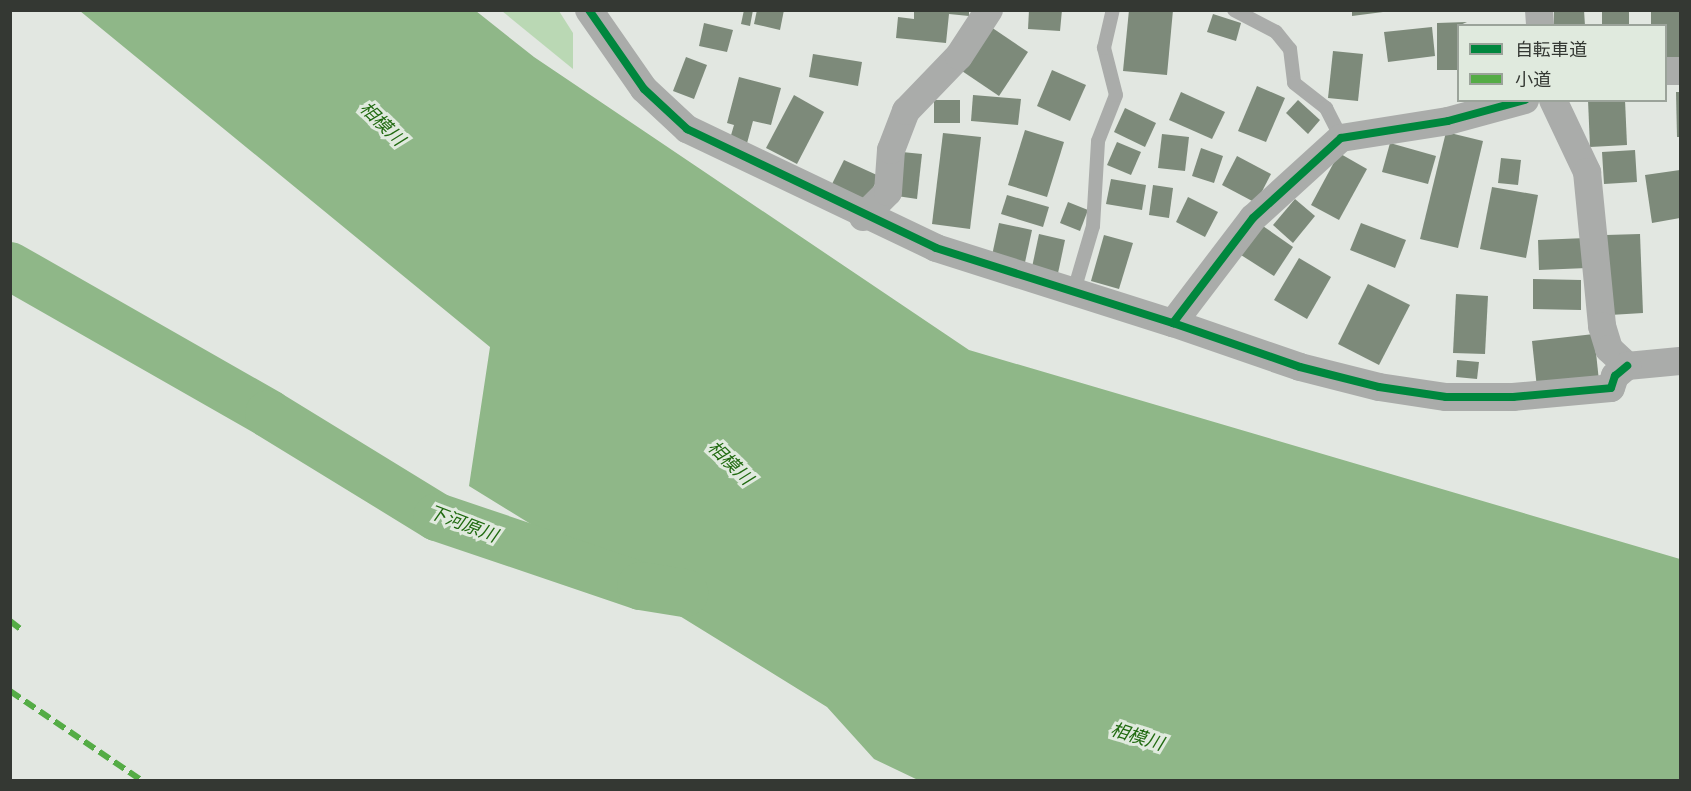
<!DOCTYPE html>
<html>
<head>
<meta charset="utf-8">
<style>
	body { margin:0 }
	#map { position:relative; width:1691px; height:791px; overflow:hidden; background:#e2e7e1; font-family:Jost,"Noto Sans JP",sans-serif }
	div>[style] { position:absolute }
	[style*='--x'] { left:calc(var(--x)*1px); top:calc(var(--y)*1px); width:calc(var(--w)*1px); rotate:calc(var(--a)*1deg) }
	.green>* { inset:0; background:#bad8b4 }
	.water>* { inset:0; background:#8fb788 }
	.river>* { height:48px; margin:-24px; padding:0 24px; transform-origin:24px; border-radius:24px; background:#8fb788 }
	.building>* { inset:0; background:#7d8a7a }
	.service>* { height:14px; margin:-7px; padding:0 7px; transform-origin:7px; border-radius:7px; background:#aaacaa }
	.minor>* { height:28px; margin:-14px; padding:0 14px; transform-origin:14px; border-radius:14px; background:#aaacaa }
	.quiet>* { height:6px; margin-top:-3px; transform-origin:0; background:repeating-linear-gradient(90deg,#54ac45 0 12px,transparent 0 18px) }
	.cycleway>* { height:8px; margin:-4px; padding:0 4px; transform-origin:4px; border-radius:4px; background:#00873e }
	span { translate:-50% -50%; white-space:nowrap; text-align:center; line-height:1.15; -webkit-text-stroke:6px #e0eade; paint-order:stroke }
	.water-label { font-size:18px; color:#206a10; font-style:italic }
	.frame { position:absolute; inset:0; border:12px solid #343833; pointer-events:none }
	.legend { position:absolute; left:1457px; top:24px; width:210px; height:78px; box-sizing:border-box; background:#e0eade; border:2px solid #9ba39a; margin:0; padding:8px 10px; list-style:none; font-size:18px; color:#343833 }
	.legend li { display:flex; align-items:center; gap:12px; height:30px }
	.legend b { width:30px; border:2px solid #9ba39a }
</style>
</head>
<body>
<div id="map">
	<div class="green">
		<i style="clip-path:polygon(502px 11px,559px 11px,573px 33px,573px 69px)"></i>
	</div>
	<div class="water">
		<i style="clip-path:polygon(80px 11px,476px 11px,534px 57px,969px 350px,1680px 559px,1680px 780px,918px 780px,874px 759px,827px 707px,469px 486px,490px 347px)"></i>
	</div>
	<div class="river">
		<i style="--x:10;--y:266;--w:298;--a:29.7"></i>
		<i style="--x:269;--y:414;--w:197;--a:31.5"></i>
		<i style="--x:437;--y:517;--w:215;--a:18.7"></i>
		<i style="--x:641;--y:586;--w:44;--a:9.2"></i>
	</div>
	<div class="building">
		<i style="clip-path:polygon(744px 10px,753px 10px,750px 26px,741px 24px)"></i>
		<i style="clip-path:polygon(757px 10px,784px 10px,780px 30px,754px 24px)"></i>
		<i style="clip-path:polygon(914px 10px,969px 10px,969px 16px,949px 14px,946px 43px,896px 38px,898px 17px,914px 19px)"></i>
		<i style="clip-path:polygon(1029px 10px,1062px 10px,1060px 31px,1028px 29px)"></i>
		<i style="clip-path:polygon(1129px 10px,1173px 10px,1167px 75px,1123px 71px)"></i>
		<i style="clip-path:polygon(1352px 10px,1383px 10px,1383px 12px,1352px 16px)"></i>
		<i style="clip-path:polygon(1554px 10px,1584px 10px,1585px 26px,1554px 26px)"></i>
		<i style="clip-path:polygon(1602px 10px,1629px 10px,1629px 26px,1602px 26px)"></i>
		<i style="clip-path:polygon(1651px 10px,1680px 10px,1680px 58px,1666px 59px,1666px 26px,1651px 26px)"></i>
		<i style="clip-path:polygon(1213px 14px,1241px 23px,1236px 41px,1207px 32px)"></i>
		<i style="clip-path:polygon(1467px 22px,1458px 26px,1458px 70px,1437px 70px,1437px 23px)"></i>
		<i style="clip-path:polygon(704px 23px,733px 30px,727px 52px,699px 46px)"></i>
		<i style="clip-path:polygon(991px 27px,1028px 52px,999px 96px,962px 71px)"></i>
		<i style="clip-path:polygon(1432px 27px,1435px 56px,1388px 62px,1384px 32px)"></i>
		<i style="clip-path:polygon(1333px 51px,1363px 54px,1358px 101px,1328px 98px)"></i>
		<i style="clip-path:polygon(813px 54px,862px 62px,858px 86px,809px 77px)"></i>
		<i style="clip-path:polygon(686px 57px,707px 65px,694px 99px,673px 91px)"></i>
		<i style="clip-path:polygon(1052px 70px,1086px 85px,1070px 121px,1037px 106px)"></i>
		<i style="clip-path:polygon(739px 77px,781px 88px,771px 125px,753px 121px,746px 147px,729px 142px,734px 125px,727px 123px)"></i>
		<i style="clip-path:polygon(1257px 86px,1285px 98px,1266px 142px,1238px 131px)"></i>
		<i style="clip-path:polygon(1181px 92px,1225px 112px,1212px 139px,1169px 120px)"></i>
		<i style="clip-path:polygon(1676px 92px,1680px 92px,1680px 137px,1677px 137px)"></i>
		<i style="clip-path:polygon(794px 95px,824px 112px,797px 164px,766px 148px)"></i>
		<i style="clip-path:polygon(973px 95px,1021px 99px,1018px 125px,971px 121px)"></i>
		<i style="clip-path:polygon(934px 100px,960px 100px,960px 123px,934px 123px)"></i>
		<i style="clip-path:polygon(1298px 100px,1320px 120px,1308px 134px,1286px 113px)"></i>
		<i style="clip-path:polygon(1588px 100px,1625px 100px,1627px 145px,1590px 147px)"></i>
		<i style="clip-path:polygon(1125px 108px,1156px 123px,1145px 147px,1114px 132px)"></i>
		<i style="clip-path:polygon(1025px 130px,1064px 142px,1047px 197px,1008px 185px)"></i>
		<i style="clip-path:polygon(1446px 132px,1483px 141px,1458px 248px,1420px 239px)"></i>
		<i style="clip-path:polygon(943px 133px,981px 137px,970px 229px,932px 224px)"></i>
		<i style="clip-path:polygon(1162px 134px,1189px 137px,1185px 171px,1158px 168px)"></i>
		<i style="clip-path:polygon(1117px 142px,1141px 152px,1131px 175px,1107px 165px)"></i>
		<i style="clip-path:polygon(1390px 143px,1436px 156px,1428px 184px,1382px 172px)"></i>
		<i style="clip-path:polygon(1201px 148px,1223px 156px,1214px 183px,1192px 176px)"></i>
		<i style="clip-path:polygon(1635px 150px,1637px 182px,1604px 184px,1602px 152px)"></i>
		<i style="clip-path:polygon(902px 152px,922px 154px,917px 199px,897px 196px)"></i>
		<i style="clip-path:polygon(1339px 153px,1367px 169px,1339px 220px,1311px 205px)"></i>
		<i style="clip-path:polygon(1237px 156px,1271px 174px,1256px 203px,1222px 185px)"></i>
		<i style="clip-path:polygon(1501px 158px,1521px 160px,1518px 185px,1498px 183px)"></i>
		<i style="clip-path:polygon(844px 160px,879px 176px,867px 200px,832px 184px)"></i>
		<i style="clip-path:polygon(1680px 170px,1680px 218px,1652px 223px,1645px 175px)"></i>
		<i style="clip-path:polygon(1111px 179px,1146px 185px,1142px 210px,1106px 204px)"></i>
		<i style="clip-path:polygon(1153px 185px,1173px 188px,1169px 218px,1149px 215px)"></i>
		<i style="clip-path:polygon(1492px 187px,1538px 195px,1526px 258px,1480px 249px)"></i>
		<i style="clip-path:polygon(1007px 195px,1049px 207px,1043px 227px,1001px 214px)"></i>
		<i style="clip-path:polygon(1188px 197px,1218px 212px,1205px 237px,1176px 222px)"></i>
		<i style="clip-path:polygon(1295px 199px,1315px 216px,1293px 243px,1273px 225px)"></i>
		<i style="clip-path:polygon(1068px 202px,1088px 210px,1080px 231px,1060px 223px)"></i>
		<i style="clip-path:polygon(999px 223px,1032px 230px,1024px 267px,991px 260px)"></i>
		<i style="clip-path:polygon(1361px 223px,1406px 240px,1395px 268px,1350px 250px)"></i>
		<i style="clip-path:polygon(1260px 224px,1293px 247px,1274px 276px,1241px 255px)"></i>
		<i style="clip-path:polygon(1039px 234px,1065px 240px,1057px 278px,1031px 272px)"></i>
		<i style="clip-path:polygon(1640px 234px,1643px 313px,1610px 315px,1606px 235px)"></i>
		<i style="clip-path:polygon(1104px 235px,1133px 243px,1119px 289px,1091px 281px)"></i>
		<i style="clip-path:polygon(1586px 238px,1587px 268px,1539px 270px,1538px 240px)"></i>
		<i style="clip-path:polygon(1299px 258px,1331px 277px,1307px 319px,1274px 300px)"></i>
		<i style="clip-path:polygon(1533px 279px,1581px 280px,1581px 310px,1533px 309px)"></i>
		<i style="clip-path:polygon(1368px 284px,1410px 305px,1379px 365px,1338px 344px)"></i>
		<i style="clip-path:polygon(1456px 294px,1488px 296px,1485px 354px,1453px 353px)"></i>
		<i style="clip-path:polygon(1594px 334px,1599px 381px,1537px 388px,1532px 341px)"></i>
		<i style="clip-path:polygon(1457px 360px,1479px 362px,1477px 379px,1456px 377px)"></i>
	</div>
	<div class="service">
		<i style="--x:1234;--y:10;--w:47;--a:27.6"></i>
		<i style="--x:1276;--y:32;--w:22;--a:51"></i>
		<i style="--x:1290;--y:49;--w:34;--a:83"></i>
		<i style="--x:1294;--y:83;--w:41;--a:38"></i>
		<i style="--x:1326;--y:108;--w:34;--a:63"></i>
		<i style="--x:1073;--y:294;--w:71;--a:-73.6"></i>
		<i style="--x:1093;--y:226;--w:85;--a:-86.6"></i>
		<i style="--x:1098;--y:141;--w:49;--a:-68.6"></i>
		<i style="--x:1116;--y:95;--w:49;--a:-104.3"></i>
		<i style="--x:1104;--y:48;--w:39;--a:-77"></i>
	</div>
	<div class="minor">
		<i style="--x:589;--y:10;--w:96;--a:55.2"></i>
		<i style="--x:644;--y:89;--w:59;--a:42.9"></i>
		<i style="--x:687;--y:129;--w:276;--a:25.5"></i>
		<i style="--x:936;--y:248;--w:249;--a:17.6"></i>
		<i style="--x:1173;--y:323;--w:132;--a:-52.7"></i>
		<i style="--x:1253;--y:218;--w:119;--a:-42.3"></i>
		<i style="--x:1341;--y:138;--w:108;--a:-9"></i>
		<i style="--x:1448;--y:121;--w:80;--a:-15.3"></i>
		<i style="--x:1539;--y:10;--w:16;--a:86"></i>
		<i style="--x:1666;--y:71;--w:14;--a:0"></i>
		<i style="--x:1553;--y:100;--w:80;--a:64.7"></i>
		<i style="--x:1587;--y:172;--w:155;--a:84.4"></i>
		<i style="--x:1602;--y:326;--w:24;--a:73"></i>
		<i style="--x:1609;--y:349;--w:25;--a:43"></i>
		<i style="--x:1627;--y:366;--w:53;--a:-5.4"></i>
		<i style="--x:863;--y:217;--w:35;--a:-45"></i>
		<i style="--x:888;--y:192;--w:42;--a:-85.9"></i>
		<i style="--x:891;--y:150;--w:42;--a:-69"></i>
		<i style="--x:906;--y:111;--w:76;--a:-46.1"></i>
		<i style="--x:959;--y:56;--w:55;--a:-56.9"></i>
		<i style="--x:1173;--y:323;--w:134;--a:19.1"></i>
		<i style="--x:1300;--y:367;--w:81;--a:14.2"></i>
		<i style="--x:1379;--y:387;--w:68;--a:8.5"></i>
		<i style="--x:1446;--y:397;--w:67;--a:0"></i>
		<i style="--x:1513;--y:397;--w:98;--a:-5.2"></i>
		<i style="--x:1611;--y:388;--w:13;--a:-72"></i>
		<i style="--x:1615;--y:376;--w:16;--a:-40"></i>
	</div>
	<div class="quiet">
		<i style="--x:10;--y:621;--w:15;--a:37"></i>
		<i style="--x:10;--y:691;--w:158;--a:34.2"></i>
	</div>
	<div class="cycleway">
		<i style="--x:589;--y:10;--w:96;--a:55.2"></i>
		<i style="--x:644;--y:89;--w:59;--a:42.9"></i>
		<i style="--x:687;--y:129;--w:276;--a:25.5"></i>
		<i style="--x:936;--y:248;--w:249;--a:17.6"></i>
		<i style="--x:1173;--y:323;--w:132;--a:-52.7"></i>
		<i style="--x:1253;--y:218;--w:119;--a:-42.3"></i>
		<i style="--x:1341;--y:138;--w:108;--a:-9"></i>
		<i style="--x:1448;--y:121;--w:80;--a:-15.3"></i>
		<i style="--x:1173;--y:323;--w:134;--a:19.1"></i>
		<i style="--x:1300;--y:367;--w:81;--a:14.2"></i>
		<i style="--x:1379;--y:387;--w:68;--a:8.5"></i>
		<i style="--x:1446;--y:397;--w:67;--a:0"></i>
		<i style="--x:1513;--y:397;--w:98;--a:-5.2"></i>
		<i style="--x:1611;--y:388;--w:13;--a:-72"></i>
		<i style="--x:1615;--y:376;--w:16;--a:-40"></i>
	</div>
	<div class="water-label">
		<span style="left:382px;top:124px;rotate:44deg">相模川</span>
		<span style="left:730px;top:463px;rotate:44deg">相模川</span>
		<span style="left:463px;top:524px;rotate:21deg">下河原川</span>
		<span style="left:1137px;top:737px;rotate:17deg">相模川</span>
	</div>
	<div class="frame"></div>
	<ul class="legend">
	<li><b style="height:8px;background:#00873e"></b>自転車道</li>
	<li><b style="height:8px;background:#54ac45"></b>小道</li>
	</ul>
</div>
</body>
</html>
